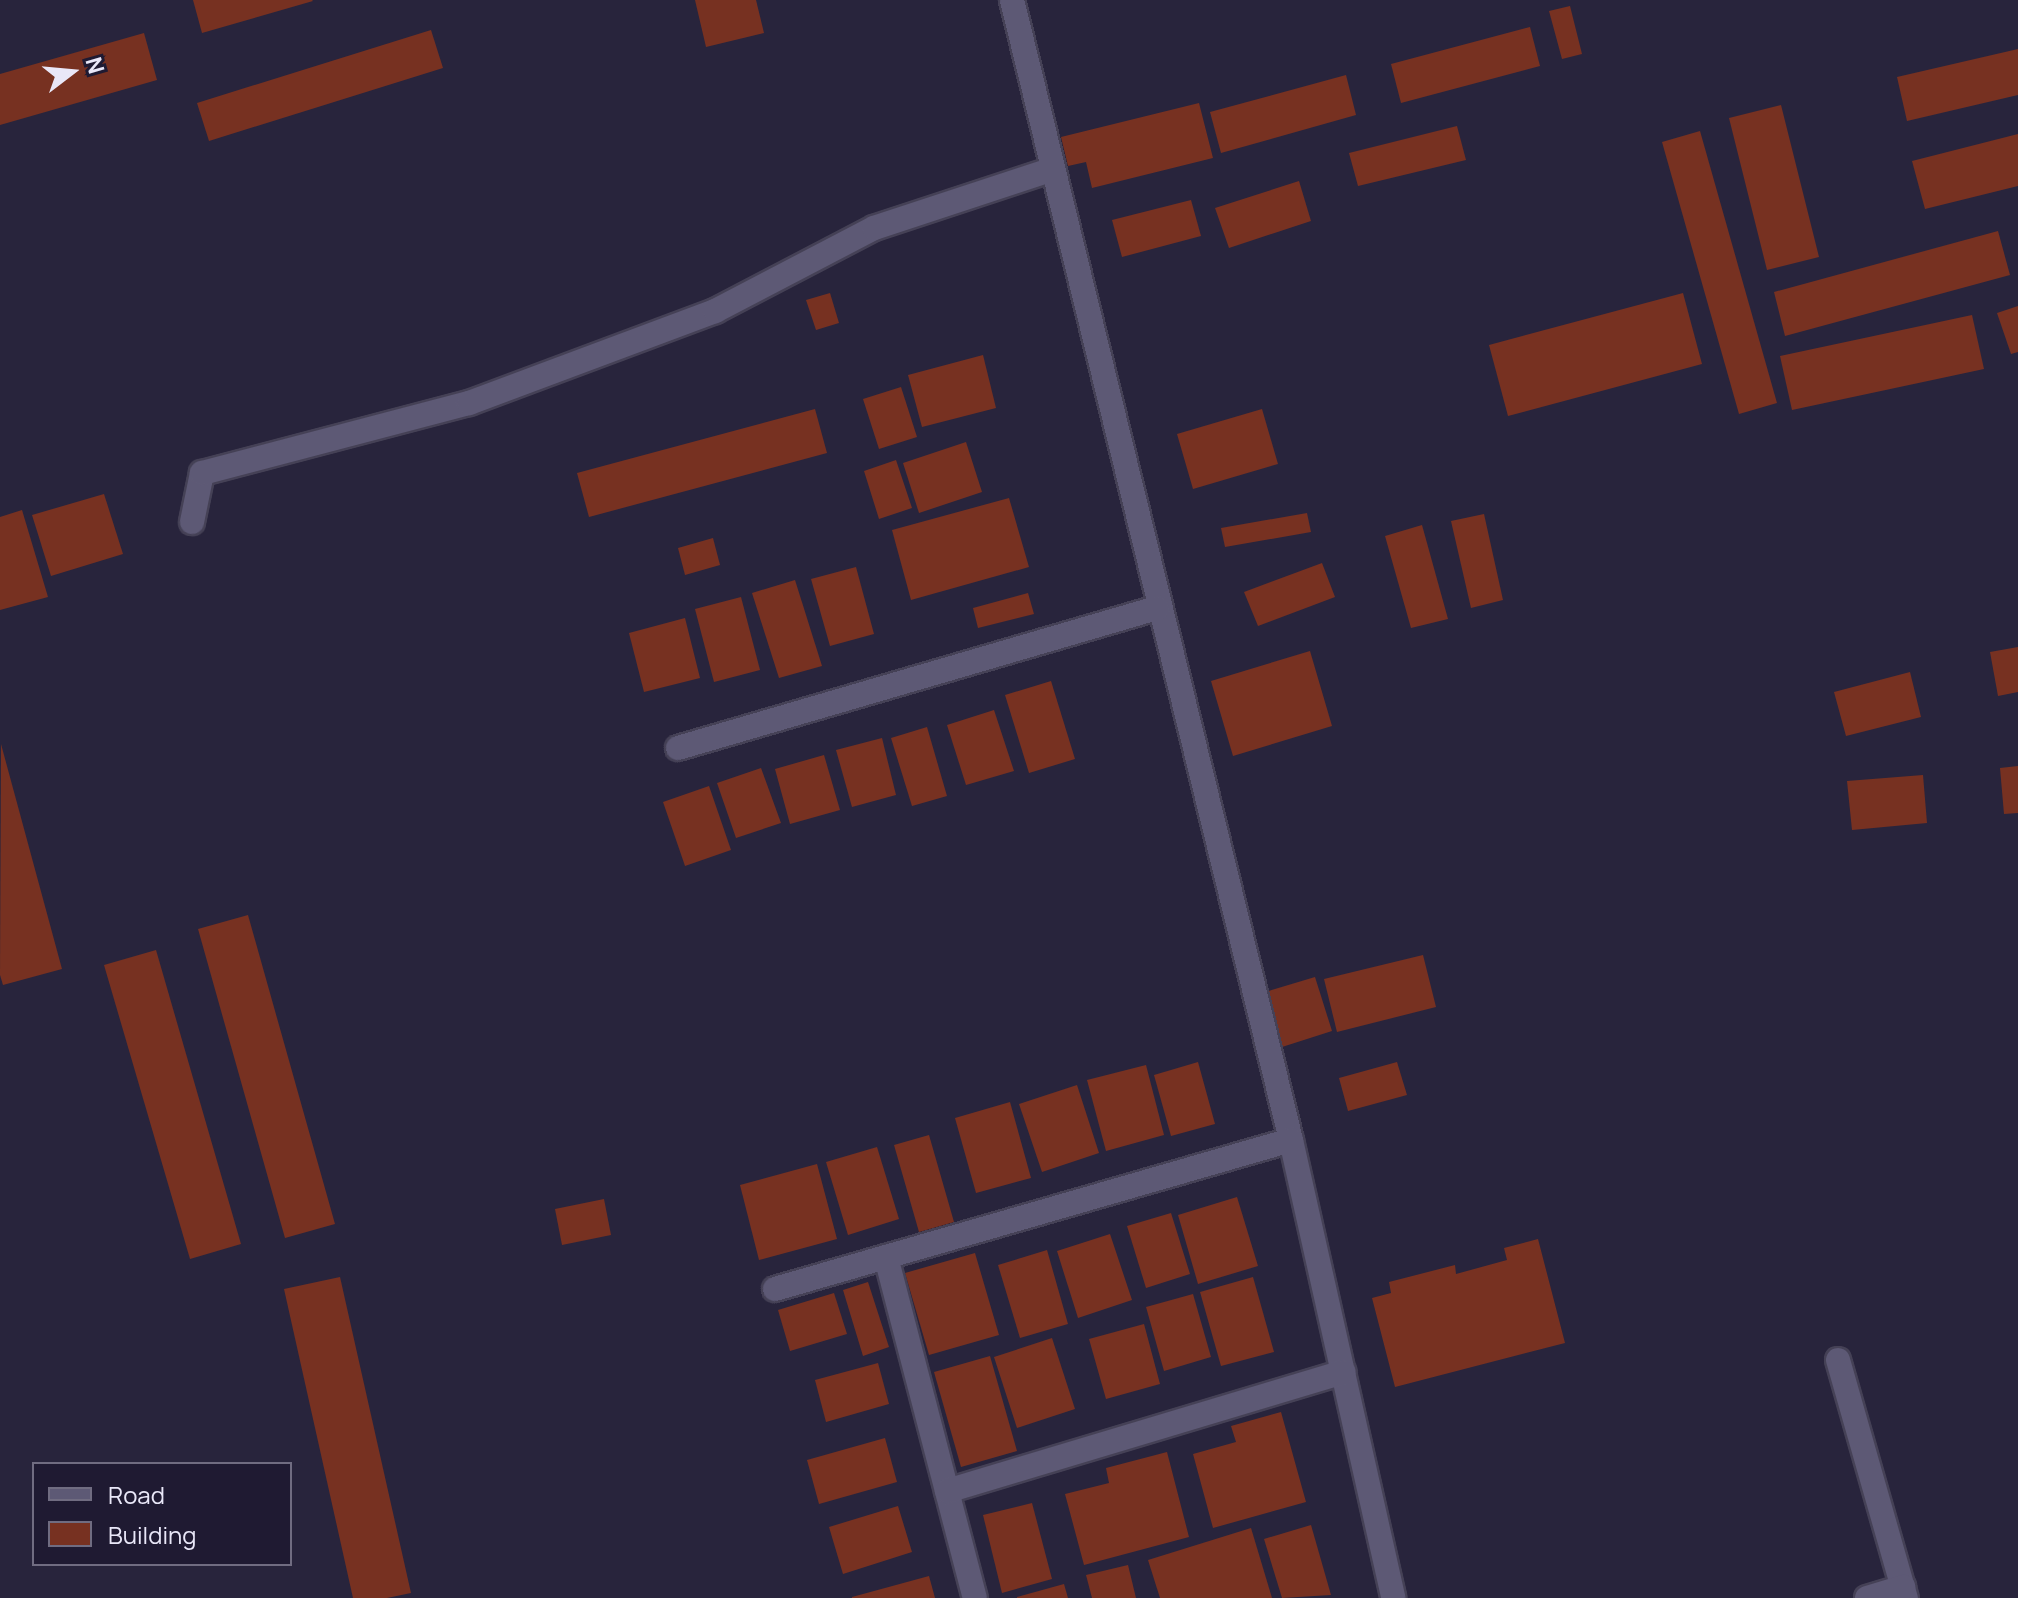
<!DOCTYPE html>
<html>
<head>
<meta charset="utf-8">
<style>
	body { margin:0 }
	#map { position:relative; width:2018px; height:1598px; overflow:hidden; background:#28243c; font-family:Manrope,sans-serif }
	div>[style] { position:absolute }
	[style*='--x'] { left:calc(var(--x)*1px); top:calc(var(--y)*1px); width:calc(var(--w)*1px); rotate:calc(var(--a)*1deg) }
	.building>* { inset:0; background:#773121 }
	.roads { filter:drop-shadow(2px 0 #454156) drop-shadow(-2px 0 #454156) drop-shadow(0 2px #454156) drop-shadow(0 -2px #454156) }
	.lane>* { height:24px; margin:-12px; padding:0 12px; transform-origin:12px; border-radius:12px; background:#5d5975 }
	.street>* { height:24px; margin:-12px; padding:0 12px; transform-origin:12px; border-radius:12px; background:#5d5975 }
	span { translate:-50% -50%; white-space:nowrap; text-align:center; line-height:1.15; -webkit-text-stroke:6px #1f1a32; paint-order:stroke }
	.legend { position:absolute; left:32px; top:1462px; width:260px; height:104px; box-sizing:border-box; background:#1f1a32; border:2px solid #706c81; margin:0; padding:10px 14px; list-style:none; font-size:24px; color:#e9e7f8 }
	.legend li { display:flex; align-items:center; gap:16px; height:40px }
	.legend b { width:40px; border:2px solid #706c81 }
	.north { position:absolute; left:32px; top:32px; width:80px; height:80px; -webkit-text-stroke:6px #1f1a32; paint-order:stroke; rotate:74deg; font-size:22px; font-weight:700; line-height:32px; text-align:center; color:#e9e7f8 }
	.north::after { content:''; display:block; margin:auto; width:28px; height:36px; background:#e9e7f8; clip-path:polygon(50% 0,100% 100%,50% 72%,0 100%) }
</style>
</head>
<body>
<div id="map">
	<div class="building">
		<i style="clip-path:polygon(193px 0,312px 0,313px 1px,202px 33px)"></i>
		<i style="clip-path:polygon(695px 0,756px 0,764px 33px,706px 47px)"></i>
		<i style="clip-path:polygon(1570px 6px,1582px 54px,1562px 59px,1549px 11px)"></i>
		<i style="clip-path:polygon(1530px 27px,1540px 66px,1401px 103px,1391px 64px)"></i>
		<i style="clip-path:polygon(431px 30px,443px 68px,209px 141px,197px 103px)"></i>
		<i style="clip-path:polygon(144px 33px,157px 80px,0 125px,0 74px)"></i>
		<i style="clip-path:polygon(2018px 49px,2018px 95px,1907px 121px,1897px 77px)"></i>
		<i style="clip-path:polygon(1346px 75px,1356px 115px,1221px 153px,1210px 112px)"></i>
		<i style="clip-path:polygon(1199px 103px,1213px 158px,1092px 188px,1086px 162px,1068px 166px,1061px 137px)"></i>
		<i style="clip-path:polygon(1781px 105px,1819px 257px,1767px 270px,1729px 118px)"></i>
		<i style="clip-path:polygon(1457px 126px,1466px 160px,1358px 186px,1349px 153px)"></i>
		<i style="clip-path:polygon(1700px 131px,1777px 403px,1739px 414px,1662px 142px)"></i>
		<i style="clip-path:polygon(2018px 134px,2018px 186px,1925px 209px,1912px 161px)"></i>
		<i style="clip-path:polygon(1299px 181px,1311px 221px,1229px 248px,1215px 208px)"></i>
		<i style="clip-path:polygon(1191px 200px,1201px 236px,1122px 257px,1112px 220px)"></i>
		<i style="clip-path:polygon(1998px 231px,2010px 275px,1785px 336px,1774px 292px)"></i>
		<i style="clip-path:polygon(830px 293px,839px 323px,816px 330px,806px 300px)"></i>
		<i style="clip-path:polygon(1683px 293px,1702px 364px,1508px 416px,1489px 345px)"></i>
		<i style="clip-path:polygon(2018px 306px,2018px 352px,2011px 354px,1997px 313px)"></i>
		<i style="clip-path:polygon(1972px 315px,1984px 369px,1792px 410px,1780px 356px)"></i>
		<i style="clip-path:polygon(983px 355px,996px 408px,922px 427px,908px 375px)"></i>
		<i style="clip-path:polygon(901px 387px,917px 437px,879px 449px,863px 399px)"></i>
		<i style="clip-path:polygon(815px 409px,827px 453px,589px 517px,577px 473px)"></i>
		<i style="clip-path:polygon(1262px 409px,1278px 464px,1193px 489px,1177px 434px)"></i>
		<i style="clip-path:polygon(966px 442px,982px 492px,919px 513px,903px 463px)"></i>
		<i style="clip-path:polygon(896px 460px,912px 508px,879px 519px,864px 471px)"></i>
		<i style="clip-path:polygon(104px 494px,123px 554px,51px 576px,32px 515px)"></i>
		<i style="clip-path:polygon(1009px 498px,1029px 567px,911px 600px,892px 530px)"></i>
		<i style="clip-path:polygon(22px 510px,48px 597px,0 610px,0 517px)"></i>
		<i style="clip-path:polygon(1307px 513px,1311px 532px,1225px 547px,1221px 528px)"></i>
		<i style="clip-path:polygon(1484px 514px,1503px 600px,1471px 608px,1451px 521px)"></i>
		<i style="clip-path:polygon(1422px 525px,1448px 619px,1411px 628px,1385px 536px)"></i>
		<i style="clip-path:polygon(713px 538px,720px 565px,685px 575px,678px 548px)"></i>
		<i style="clip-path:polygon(1322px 563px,1335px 597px,1258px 626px,1244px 592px)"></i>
		<i style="clip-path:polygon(856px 567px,874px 634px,830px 646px,811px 579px)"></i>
		<i style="clip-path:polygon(795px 580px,822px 666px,779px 678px,752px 593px)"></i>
		<i style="clip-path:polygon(1028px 593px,1034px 614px,978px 628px,973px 608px)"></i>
		<i style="clip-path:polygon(741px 597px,760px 670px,714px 682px,695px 609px)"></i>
		<i style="clip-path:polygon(685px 618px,700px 678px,644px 692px,629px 633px)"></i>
		<i style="clip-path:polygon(2018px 647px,2018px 692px,1998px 696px,1990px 652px)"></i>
		<i style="clip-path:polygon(1310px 651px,1332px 726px,1233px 756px,1211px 681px)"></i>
		<i style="clip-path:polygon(1910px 672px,1921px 717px,1846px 736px,1834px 692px)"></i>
		<i style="clip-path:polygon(1051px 681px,1075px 759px,1029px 773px,1005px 695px)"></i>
		<i style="clip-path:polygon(994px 710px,1014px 771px,966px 785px,947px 725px)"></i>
		<i style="clip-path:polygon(927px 727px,947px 796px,912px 806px,891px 738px)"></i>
		<i style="clip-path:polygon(882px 738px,896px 795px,852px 807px,836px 750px)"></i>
		<i style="clip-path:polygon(1px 744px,62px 969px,3px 985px,0 975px)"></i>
		<i style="clip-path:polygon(824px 755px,840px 810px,790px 824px,775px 769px)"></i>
		<i style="clip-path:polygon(2018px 766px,2018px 813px,2004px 814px,2000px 768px)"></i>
		<i style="clip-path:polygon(761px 768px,781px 823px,736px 838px,717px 783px)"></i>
		<i style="clip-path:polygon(1923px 775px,1927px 823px,1852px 830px,1847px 781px)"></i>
		<i style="clip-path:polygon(709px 786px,731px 850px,685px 866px,663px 802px)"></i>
		<i style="clip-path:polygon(248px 915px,335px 1224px,285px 1238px,198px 929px)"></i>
		<i style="clip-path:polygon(156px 950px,241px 1244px,190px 1259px,104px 965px)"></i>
		<i style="clip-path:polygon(1423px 955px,1436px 1007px,1337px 1032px,1324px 979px)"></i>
		<i style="clip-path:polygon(1315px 977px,1332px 1031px,1282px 1047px,1265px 992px)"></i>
		<i style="clip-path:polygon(1198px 1062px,1215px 1124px,1171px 1136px,1154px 1075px)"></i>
		<i style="clip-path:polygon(1397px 1062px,1407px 1095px,1348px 1111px,1339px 1078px)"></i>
		<i style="clip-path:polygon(1146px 1065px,1164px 1135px,1106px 1151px,1087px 1080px)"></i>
		<i style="clip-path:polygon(1077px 1085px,1099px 1153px,1042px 1172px,1019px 1104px)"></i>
		<i style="clip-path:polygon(1010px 1102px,1031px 1178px,976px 1193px,955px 1118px)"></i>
		<i style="clip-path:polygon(929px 1135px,954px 1222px,919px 1232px,894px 1145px)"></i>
		<i style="clip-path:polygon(877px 1147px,899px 1219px,848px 1235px,826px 1162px)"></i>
		<i style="clip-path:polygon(817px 1164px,837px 1239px,759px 1260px,740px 1185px)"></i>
		<i style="clip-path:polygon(1237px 1197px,1258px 1266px,1198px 1284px,1178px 1215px)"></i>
		<i style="clip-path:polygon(604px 1199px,611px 1235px,562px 1245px,555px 1209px)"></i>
		<i style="clip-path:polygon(1171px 1213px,1190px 1274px,1146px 1288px,1127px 1226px)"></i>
		<i style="clip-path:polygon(1110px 1234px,1132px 1300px,1078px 1318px,1057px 1251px)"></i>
		<i style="clip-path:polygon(1538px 1239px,1565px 1343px,1395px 1387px,1372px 1298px,1391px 1293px,1389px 1282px,1455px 1265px,1456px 1274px,1507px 1260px,1504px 1248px)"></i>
		<i style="clip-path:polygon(1047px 1250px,1068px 1324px,1020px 1338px,998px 1265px)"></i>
		<i style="clip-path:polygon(975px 1253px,999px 1335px,929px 1355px,905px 1273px)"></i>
		<i style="clip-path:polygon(340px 1277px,411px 1593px,387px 1598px,353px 1598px,284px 1289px)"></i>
		<i style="clip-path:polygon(1253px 1277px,1274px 1352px,1221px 1366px,1200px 1292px)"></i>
		<i style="clip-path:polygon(868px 1282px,889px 1347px,863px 1356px,843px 1290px)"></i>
		<i style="clip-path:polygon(834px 1293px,847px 1334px,790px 1351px,778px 1310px)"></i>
		<i style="clip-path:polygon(1193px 1294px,1211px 1357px,1164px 1371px,1146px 1307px)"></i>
		<i style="clip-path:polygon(1144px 1324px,1160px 1384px,1106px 1399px,1089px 1339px)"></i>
		<i style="clip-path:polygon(1052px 1338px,1075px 1409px,1017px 1428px,994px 1357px)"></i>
		<i style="clip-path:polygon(990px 1356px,1017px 1451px,961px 1467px,934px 1372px)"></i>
		<i style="clip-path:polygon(878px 1363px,889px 1404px,826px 1422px,815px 1380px)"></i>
		<i style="clip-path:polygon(1281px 1412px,1306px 1502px,1213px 1528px,1193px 1454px,1236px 1442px,1231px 1426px)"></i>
		<i style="clip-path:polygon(885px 1438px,897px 1482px,819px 1504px,807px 1460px)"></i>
		<i style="clip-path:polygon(1167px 1452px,1189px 1537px,1084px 1565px,1065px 1494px,1109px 1483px,1106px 1468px)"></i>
		<i style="clip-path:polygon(1032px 1503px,1052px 1579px,1002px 1593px,983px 1515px)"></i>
		<i style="clip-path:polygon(898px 1506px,912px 1552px,843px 1574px,829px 1527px)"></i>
		<i style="clip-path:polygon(1311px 1525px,1331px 1595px,1282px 1598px,1264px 1539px)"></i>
		<i style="clip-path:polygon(1251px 1528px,1272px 1598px,1160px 1598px,1148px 1560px)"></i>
		<i style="clip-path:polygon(1128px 1565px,1136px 1598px,1092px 1598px,1086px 1575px)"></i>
		<i style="clip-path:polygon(929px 1576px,935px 1598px,852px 1598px,852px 1597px)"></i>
		<i style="clip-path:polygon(1064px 1584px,1068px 1598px,1017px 1598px,1017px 1597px)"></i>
	</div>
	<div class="roads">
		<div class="lane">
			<i style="--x:192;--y:522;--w:50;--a:-78.5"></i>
			<i style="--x:202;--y:473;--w:276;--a:-14.7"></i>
			<i style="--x:469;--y:403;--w:263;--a:-20.5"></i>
			<i style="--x:715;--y:311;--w:179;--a:-27.6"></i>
			<i style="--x:874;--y:228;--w:185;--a:-18.2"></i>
		</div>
		<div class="street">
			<i style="--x:1012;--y:0;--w:1174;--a:76.25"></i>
			<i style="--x:1291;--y:1140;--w:469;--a:77.4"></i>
			<i style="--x:678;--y:748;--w:499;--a:-16.3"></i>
			<i style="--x:886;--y:1257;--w:352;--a:75.4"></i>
			<i style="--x:775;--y:1289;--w:537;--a:-16.11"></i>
			<i style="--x:1838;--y:1360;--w:248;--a:74.1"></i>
			<i style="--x:947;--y:1491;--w:414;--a:-16.7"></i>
			<i style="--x:1867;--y:1598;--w:38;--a:-17"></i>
		</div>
	</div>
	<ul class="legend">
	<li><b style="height:10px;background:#5d5975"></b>Road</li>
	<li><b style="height:22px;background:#773121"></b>Building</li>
	</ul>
	<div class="north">N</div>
</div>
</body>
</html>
